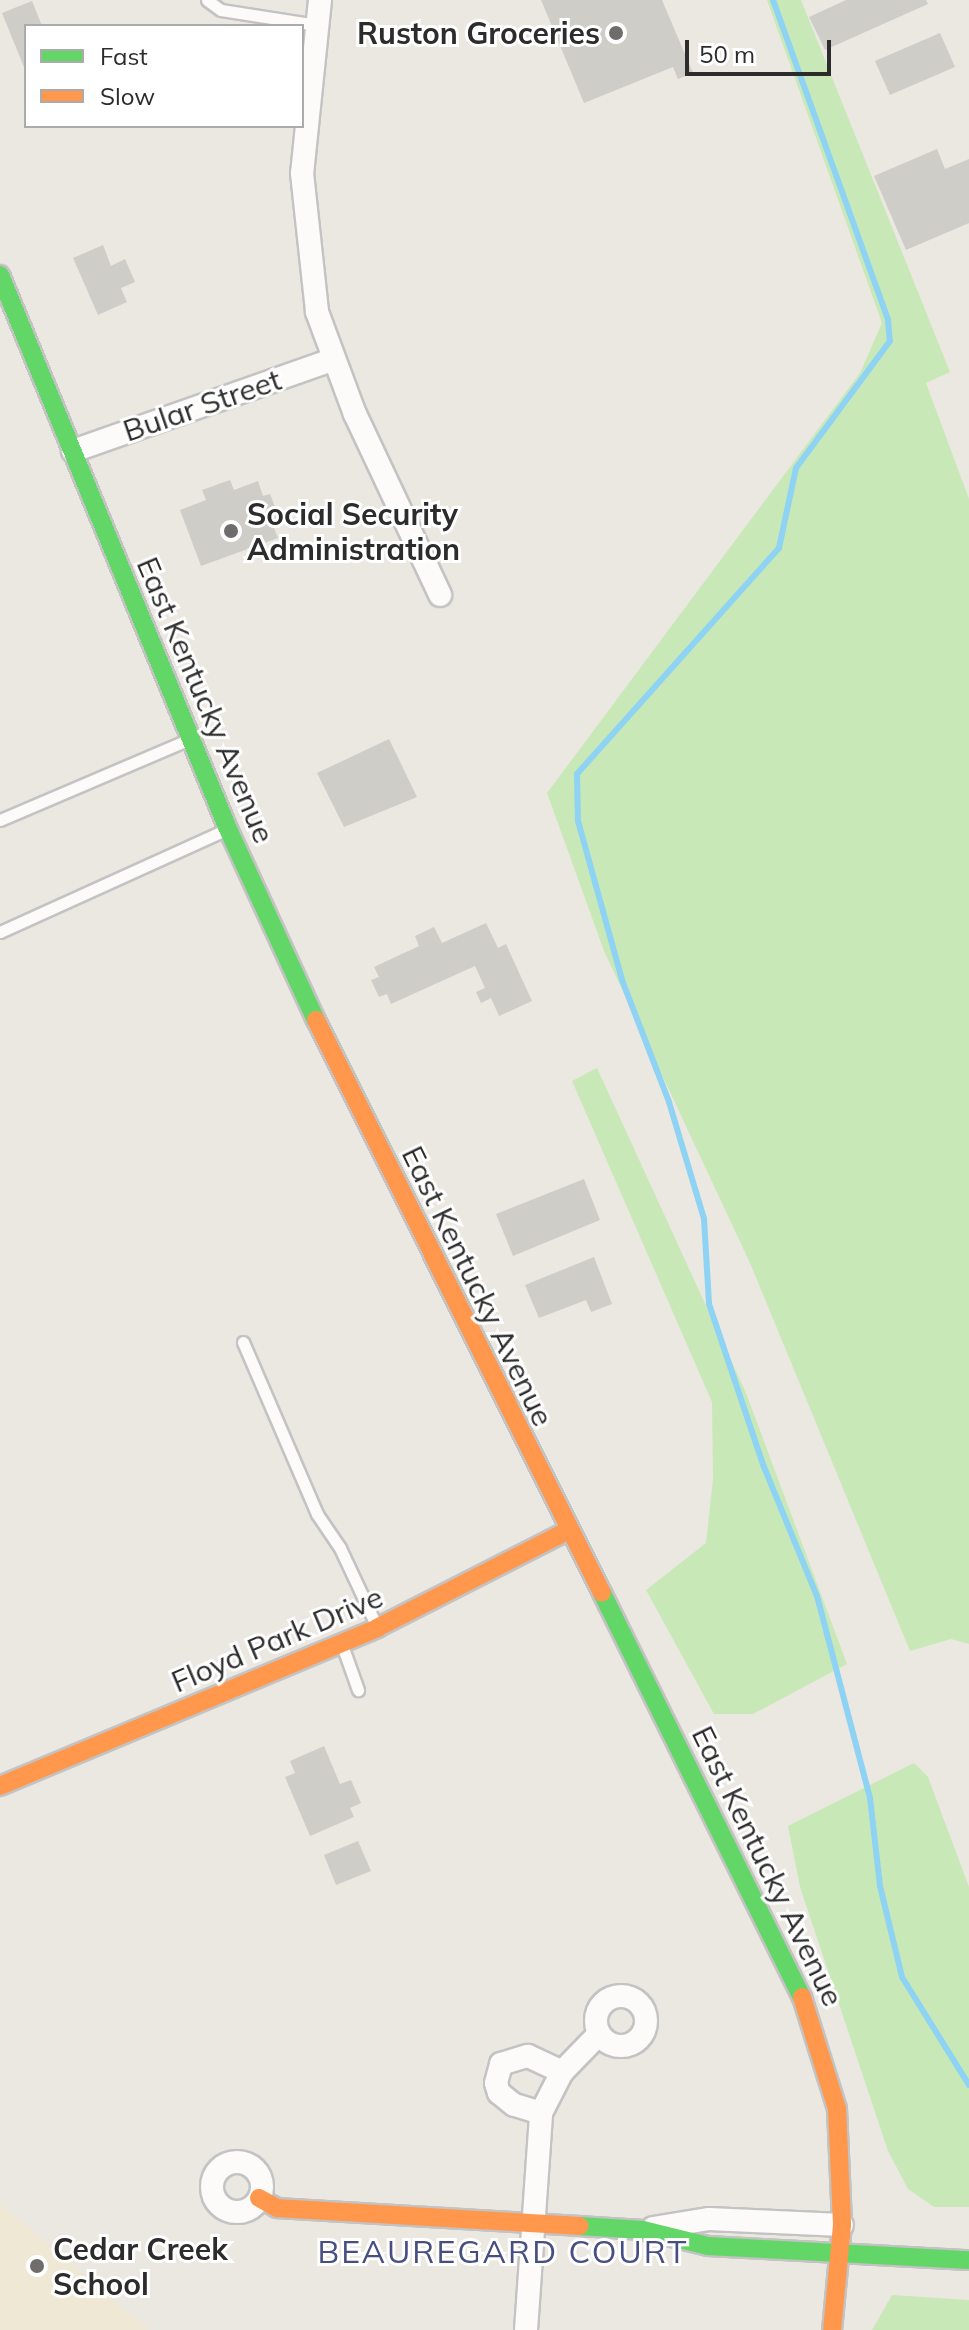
<!DOCTYPE html>
<html>
<head>
<meta charset="utf-8">
<style>
	body { margin:0 }
	#map { position:relative; width:969px; height:2330px; overflow:hidden; background:#ebe7e1; font-family:Mulish,sans-serif }
	div>[style] { position:absolute }
	[style*='--x'] { left:calc(var(--x)*1px); top:calc(var(--y)*1px); width:calc(var(--w)*1px); rotate:calc(var(--a)*1deg) }
	.education>* { inset:0; background:#efe8d5 }
	.green>* { inset:0; background:#c8e9b7 }
	.stream>* { height:6px; margin:-3px; padding:0 3px; transform-origin:3px; border-radius:3px; background:#8ed3f3 }
	.building>* { inset:0; background:#cfcdc8 }
	.roads { filter:drop-shadow(2px 0 #c4c3c3) drop-shadow(-2px 0 #c4c3c3) drop-shadow(0 2px #c4c3c3) drop-shadow(0 -2px #c4c3c3) }
	.lane>* { height:11px; margin:-5.5px; padding:0 5.5px; transform-origin:5.5px; border-radius:5.5px; background:#fcfbfa }
	.street>* { height:22px; margin:-11px; padding:0 11px; transform-origin:11px; border-radius:11px; background:#fcfbfa }
	.street>.ring { margin:-11px; padding:0; box-sizing:content-box; background:none; border:22px solid #fcfbfa; border-radius:50% }
	.fast>* { height:18px; margin:-9px; padding:0 9px; transform-origin:9px; border-radius:9px; background:#63d668 }
	.slow>* { height:18px; margin:-9px; padding:0 9px; transform-origin:9px; border-radius:9px; background:#ff974d }
	.dots>* { width:22px; height:22px; translate:-50% -50%; box-sizing:border-box; border:4px solid #fff; border-radius:50% }
	span { translate:-50% -50%; white-space:nowrap; text-align:center; line-height:1.15; -webkit-text-stroke:6px #fff; paint-order:stroke }
	.poi-label { font-size:30px; color:#2c2c2c; font-weight:700 }
	.right { translate:-100% -50%; text-align:right }
	.left { translate:0 -50%; text-align:left }
	.street-label { font-size:30px; color:#2c2c2c }
	.neighbourhood-label { font-size:32px; color:#474e82; letter-spacing:2px }
	.legend { position:absolute; left:24px; top:24px; width:280px; height:104px; box-sizing:border-box; background:#fff; border:2px solid #ababab; margin:0; padding:10px 14px; list-style:none; font-size:24px; color:#2c2c2c }
	.legend li { display:flex; align-items:center; gap:16px; height:40px }
	.legend b { width:40px; border:2px solid #ababab }
	.scale { position:absolute; left:685px; top:40px; width:146px; height:36px; box-sizing:border-box; border:4px solid #2c2c2c; border-top:0; padding-left:10px; font-size:24px; line-height:28px; white-space:nowrap; color:#2c2c2c; -webkit-text-stroke:6px #fff; paint-order:stroke }
</style>
</head>
<body>
<div id="map">
	<div class="education">
		<i style="clip-path:polygon(0 2203px,149px 2330px,0 2330px)"></i>
	</div>
	<div class="green">
		<i style="clip-path:polygon(767px 0,801px 0,950px 372px,926px 383px,969px 499px,969px 1644px,951px 1639px,910px 1651px,750px 1263px,604px 951px,547px 793px,860px 373px,882px 323px)"></i>
		<i style="clip-path:polygon(597px 1068px,746px 1393px,847px 1664px,753px 1714px,714px 1714px,646px 1590px,706px 1543px,713px 1479px,712px 1402px,572px 1081px)"></i>
		<i style="clip-path:polygon(914px 1763px,928px 1777px,969px 1887px,969px 2207px,934px 2207px,908px 2189px,888px 2151px,800px 1887px,788px 1826px)"></i>
		<i style="clip-path:polygon(892px 2295px,969px 2300px,969px 2330px,872px 2330px)"></i>
	</div>
	<div class="stream">
		<i style="--x:773;--y:0;--w:340;--a:70.2"></i>
		<i style="--x:888;--y:320;--w:21;--a:85"></i>
		<i style="--x:890;--y:341;--w:158;--a:126.5"></i>
		<i style="--x:796;--y:468;--w:82;--a:102"></i>
		<i style="--x:779;--y:548;--w:303;--a:131.8"></i>
		<i style="--x:577;--y:774;--w:47;--a:88.8"></i>
		<i style="--x:578;--y:821;--w:165;--a:74.5"></i>
		<i style="--x:622;--y:980;--w:131;--a:68.9"></i>
		<i style="--x:669;--y:1102;--w:122;--a:73.3"></i>
		<i style="--x:704;--y:1219;--w:85;--a:86.6"></i>
		<i style="--x:709;--y:1304;--w:172;--a:71.4"></i>
		<i style="--x:764;--y:1467;--w:139;--a:67.7"></i>
		<i style="--x:817;--y:1596;--w:209;--a:75.3"></i>
		<i style="--x:870;--y:1798;--w:89;--a:83.5"></i>
		<i style="--x:880;--y:1886;--w:94;--a:76.4"></i>
		<i style="--x:902;--y:1977;--w:127;--a:58.2"></i>
	</div>
	<div class="building">
		<i style="clip-path:polygon(541px 0,662px 0,693px 73px,678px 79px,673px 67px,584px 103px)"></i>
		<i style="clip-path:polygon(846px 0,926px 0,928px 4px,825px 50px,809px 17px)"></i>
		<i style="clip-path:polygon(32px 1px,42px 26px,26px 26px,26px 72px,2px 13px)"></i>
		<i style="clip-path:polygon(940px 33px,955px 67px,890px 95px,875px 61px)"></i>
		<i style="clip-path:polygon(937px 149px,945px 169px,969px 159px,969px 223px,906px 250px,874px 176px)"></i>
		<i style="clip-path:polygon(103px 245px,111px 266px,125px 259px,135px 282px,121px 288px,127px 302px,98px 315px,73px 258px)"></i>
		<i style="clip-path:polygon(230px 480px,234px 490px,258px 481px,263px 496px,270px 494px,280px 520px,272px 523px,278px 538px,201px 566px,180px 510px,206px 500px,202px 490px)"></i>
		<i style="clip-path:polygon(389px 739px,417px 797px,344px 827px,317px 773px)"></i>
		<i style="clip-path:polygon(486px 923px,498px 948px,506px 944px,532px 1001px,499px 1016px,491px 998px,481px 1003px,476px 992px,485px 988px,475px 966px,391px 1004px,387px 994px,379px 997px,371px 980px,379px 977px,374px 967px,419px 946px,415px 936px,434px 927px,442px 943px)"></i>
		<i style="clip-path:polygon(584px 1179px,600px 1220px,513px 1256px,496px 1214px)"></i>
		<i style="clip-path:polygon(594px 1257px,612px 1304px,591px 1312px,586px 1300px,539px 1318px,525px 1285px)"></i>
		<i style="clip-path:polygon(324px 1746px,340px 1784px,351px 1780px,361px 1803px,350px 1808px,354px 1817px,310px 1836px,285px 1777px,295px 1773px,290px 1761px)"></i>
		<i style="clip-path:polygon(358px 1841px,371px 1871px,336px 1885px,324px 1855px)"></i>
	</div>
	<div class="roads">
		<div class="lane">
			<i style="--x:207;--y:0;--w:17;--a:36"></i>
			<i style="--x:221;--y:10;--w:97;--a:8.9"></i>
			<i style="--x:0;--y:820;--w:207;--a:-23.1"></i>
			<i style="--x:0;--y:932;--w:249;--a:-24.4"></i>
			<i style="--x:243;--y:1342;--w:187;--a:66.7"></i>
			<i style="--x:317;--y:1514;--w:41;--a:55.9"></i>
			<i style="--x:340;--y:1548;--w:87;--a:64.9"></i>
			<i style="--x:342;--y:1645;--w:48;--a:70.4"></i>
		</div>
		<div class="street">
			<i style="--x:320;--y:0;--w:174;--a:95.9"></i>
			<i style="--x:302;--y:173;--w:140;--a:83.8"></i>
			<i style="--x:317;--y:312;--w:109;--a:69.6"></i>
			<i style="--x:355;--y:414;--w:200;--a:64.8"></i>
			<i style="--x:73;--y:451;--w:275;--a:-19.4"></i>
			<i class="ring" style="left:596px;top:1996px;width:28px;height:28px"></i>
			<i style="--x:541;--y:2113;--w:28;--a:-163"></i>
			<i style="--x:514;--y:2105;--w:19;--a:-141"></i>
			<i style="--x:499;--y:2093;--w:10;--a:-107"></i>
			<i style="--x:496;--y:2083;--w:20;--a:-75"></i>
			<i style="--x:501;--y:2064;--w:28;--a:-17"></i>
			<i style="--x:528;--y:2056;--w:38;--a:25"></i>
			<i class="ring" style="left:212px;top:2162px;width:28px;height:28px"></i>
			<i style="--x:653;--y:2228;--w:57;--a:-9.1"></i>
			<i style="--x:709;--y:2219;--w:133;--a:2.6"></i>
			<i style="--x:526;--y:2330;--w:218;--a:-86"></i>
			<i style="--x:541;--y:2113;--w:46;--a:-62.9"></i>
			<i style="--x:562;--y:2072;--w:53;--a:-45.8"></i>
		</div>
		<div class="fast">
			<i style="--x:0;--y:275;--w:599;--a:67.63"></i>
			<i style="--x:228;--y:829;--w:210;--a:65.3"></i>
			<i style="--x:602;--y:1593;--w:451;--a:63.7"></i>
			<i style="--x:579;--y:2226;--w:64;--a:3.6"></i>
			<i style="--x:643;--y:2230;--w:67;--a:13.8"></i>
			<i style="--x:708;--y:2246;--w:261;--a:3.1"></i>
		</div>
		<div class="slow">
			<i style="--x:316;--y:1020;--w:640;--a:63.47"></i>
			<i style="--x:0;--y:1786;--w:409;--a:-22.7"></i>
			<i style="--x:377;--y:1628;--w:216;--a:-27"></i>
			<i style="--x:802;--y:1997;--w:117;--a:72.6"></i>
			<i style="--x:837;--y:2109;--w:116;--a:87.5"></i>
			<i style="--x:842;--y:2225;--w:105;--a:95.4"></i>
			<i style="--x:259;--y:2198;--w:21;--a:29"></i>
			<i style="--x:277;--y:2208;--w:303;--a:3.4"></i>
		</div>
	</div>
	<div class="dots">
		<i style="left:616px;top:33px;background:#6f6d6b"></i>
		<i style="left:231px;top:531px;background:#6f6d6b"></i>
		<i style="left:37px;top:2266px;background:#6f6d6b"></i>
	</div>
	<div class="poi-label">
		<span class="right" style="left:600px;top:33px">Ruston Groceries</span>
		<span class="left" style="left:247px;top:531px">Social Security<br>Administration</span>
		<span class="left" style="left:53px;top:2266px">Cedar Creek<br>School</span>
	</div>
	<div class="street-label">
		<span style="left:202px;top:405px;rotate:-19deg">Bular Street</span>
		<span style="left:206px;top:700px;rotate:67deg">East Kentucky Avenue</span>
		<span style="left:478px;top:1286px;rotate:64deg">East Kentucky Avenue</span>
		<span style="left:277px;top:1639px;rotate:-23deg">Floyd Park Drive</span>
		<span style="left:768px;top:1866px;rotate:64deg">East Kentucky Avenue</span>
	</div>
	<div class="neighbourhood-label">
		<span style="left:503px;top:2251px">BEAUREGARD COURT</span>
	</div>
	<ul class="legend">
	<li><b style="height:10px;background:#63d668"></b>Fast</li>
	<li><b style="height:10px;background:#ff974d"></b>Slow</li>
	</ul>
	<div class="scale">50 m</div>
</div>
</body>
</html>
